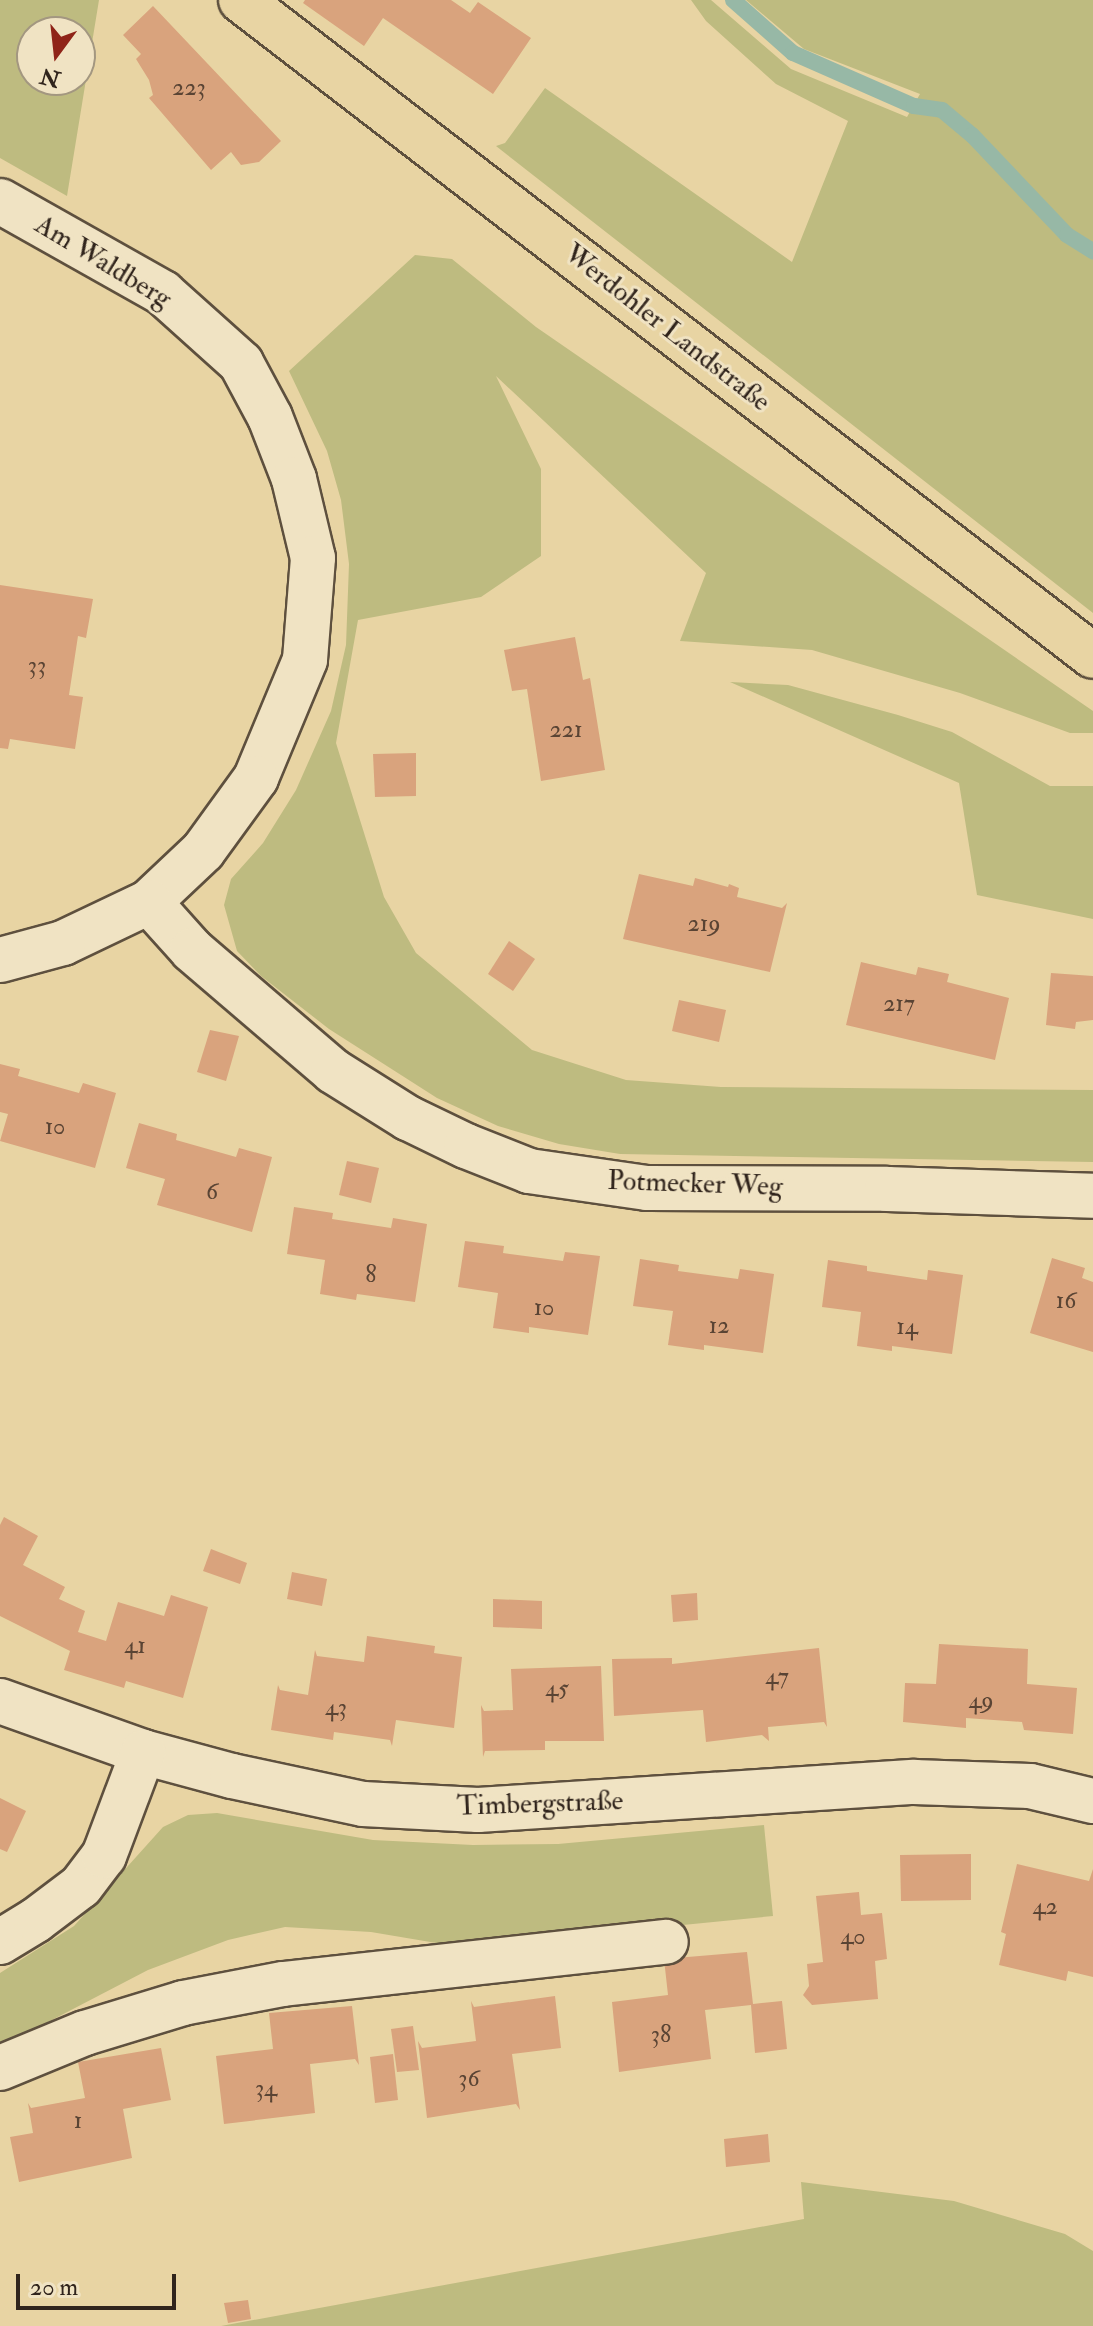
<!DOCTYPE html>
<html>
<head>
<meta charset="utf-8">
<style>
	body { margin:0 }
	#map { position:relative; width:1093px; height:2326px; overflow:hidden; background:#e8d4a3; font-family:"IM FELL Double Pica",serif }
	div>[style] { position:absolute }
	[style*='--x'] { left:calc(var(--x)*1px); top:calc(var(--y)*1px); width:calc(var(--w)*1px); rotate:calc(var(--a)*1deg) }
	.green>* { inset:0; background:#bebb80 }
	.stream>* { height:16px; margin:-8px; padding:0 8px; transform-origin:8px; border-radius:8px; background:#97b8a6 }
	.building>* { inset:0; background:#d9a37d }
	.roads { filter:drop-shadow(2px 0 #5e503e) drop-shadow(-2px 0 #5e503e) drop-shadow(0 2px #5e503e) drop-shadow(0 -2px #5e503e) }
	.street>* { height:44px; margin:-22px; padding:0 22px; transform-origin:22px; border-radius:22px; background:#f0e3c3 }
	.primary>* { height:44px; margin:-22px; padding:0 22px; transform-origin:22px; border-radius:22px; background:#e8d4a3 }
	span { translate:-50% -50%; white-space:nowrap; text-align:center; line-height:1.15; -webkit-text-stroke:6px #f0e3c3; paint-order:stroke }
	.number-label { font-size:24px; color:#5a4434 }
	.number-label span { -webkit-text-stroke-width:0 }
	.street-label { font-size:28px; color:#30241c }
	.north { position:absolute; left:16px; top:16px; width:80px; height:80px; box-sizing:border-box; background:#f0e3c3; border:2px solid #a39780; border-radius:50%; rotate:195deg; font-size:22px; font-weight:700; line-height:32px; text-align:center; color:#30241c }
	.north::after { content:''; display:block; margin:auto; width:28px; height:36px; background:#8f2418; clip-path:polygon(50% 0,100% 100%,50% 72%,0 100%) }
	.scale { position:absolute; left:16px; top:2274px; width:160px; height:36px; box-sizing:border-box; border:4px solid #30241c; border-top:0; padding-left:10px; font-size:24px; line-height:28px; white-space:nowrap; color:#30241c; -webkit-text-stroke:6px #f0e3c3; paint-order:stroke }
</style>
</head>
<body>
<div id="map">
	<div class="green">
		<i style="clip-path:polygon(evenodd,0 0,99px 0,67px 196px,0 158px,0 0,32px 32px,80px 32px,80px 80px,32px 80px,32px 32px)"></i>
		<i style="clip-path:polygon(691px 0,711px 0,791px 69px,907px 117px,920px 94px,804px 49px,746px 0,1093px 0,1093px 613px,496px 146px,505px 143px,545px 88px,792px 262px,848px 121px,776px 84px,706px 21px)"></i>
		<i style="clip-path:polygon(415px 255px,452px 259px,536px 327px,1093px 711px,1093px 733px,1070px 733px,960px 693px,812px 650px,680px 641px,706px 573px,496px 376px,541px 469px,541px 556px,481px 597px,358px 620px,336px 743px,384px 897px,416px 953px,532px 1050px,626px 1080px,721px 1087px,1093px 1090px,1093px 1162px,620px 1154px,559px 1144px,498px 1126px,437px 1098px,329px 1029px,261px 976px,237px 951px,224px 905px,231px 879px,263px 843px,296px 790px,331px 711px,346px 645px,349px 564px,341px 500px,327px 451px,289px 371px)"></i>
		<i style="clip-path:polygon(730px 682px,788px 685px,898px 715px,952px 732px,1050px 786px,1093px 786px,1093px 919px,977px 895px,959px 783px)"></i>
		<i style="clip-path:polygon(217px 1813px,373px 1840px,473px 1845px,558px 1844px,764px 1825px,773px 1916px,460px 1947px,371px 1932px,285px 1927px,228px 1940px,148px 1970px,0 2047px,0 1973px,74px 1926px,163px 1827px,188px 1815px)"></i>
		<i style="clip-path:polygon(801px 2182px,954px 2201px,1065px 2234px,1093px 2251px,1093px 2326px,221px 2326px,804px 2219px)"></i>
	</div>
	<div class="stream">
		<i style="--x:733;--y:0;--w:80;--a:41.5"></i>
		<i style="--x:793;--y:53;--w:132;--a:23.7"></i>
		<i style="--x:914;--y:106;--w:28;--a:8"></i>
		<i style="--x:942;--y:110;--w:39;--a:40"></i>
		<i style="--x:972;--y:135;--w:138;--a:46.5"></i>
		<i style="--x:1067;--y:235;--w:31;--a:32"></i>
	</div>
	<div class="building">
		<i style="clip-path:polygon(305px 0,451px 0,470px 13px,478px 2px,531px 38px,493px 94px,383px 18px,364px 46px,303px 3px)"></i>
		<i style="clip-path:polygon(153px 6px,281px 141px,259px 162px,241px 165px,231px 152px,211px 170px,149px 98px,153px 95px,149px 80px,136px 59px,141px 54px,123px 35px)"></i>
		<i style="clip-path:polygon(0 585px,93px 599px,86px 638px,78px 636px,69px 695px,83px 697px,75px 749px,10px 739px,8px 749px,0 748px)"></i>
		<i style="clip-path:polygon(575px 637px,583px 680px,590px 678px,605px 770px,541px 781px,527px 689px,512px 691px,504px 650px)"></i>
		<i style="clip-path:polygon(416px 753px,416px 796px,375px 797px,373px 754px)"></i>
		<i style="clip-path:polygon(639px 874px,693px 886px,695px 878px,728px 887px,729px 884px,739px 888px,737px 897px,782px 908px,787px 903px,770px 972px,623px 939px)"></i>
		<i style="clip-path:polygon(509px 941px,535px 959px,513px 991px,488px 974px)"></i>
		<i style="clip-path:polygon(861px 962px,916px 975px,918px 967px,949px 974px,947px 982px,1009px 998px,995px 1060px,846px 1025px)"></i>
		<i style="clip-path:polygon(1051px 973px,1093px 976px,1093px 1020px,1076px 1022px,1075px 1029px,1046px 1025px)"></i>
		<i style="clip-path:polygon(679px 1000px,726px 1010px,719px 1042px,672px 1031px)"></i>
		<i style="clip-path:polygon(210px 1030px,239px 1036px,226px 1081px,197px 1072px)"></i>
		<i style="clip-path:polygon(0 1064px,20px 1069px,18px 1076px,79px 1093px,83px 1083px,116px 1093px,95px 1168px,0 1141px,8px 1114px,0 1112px)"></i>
		<i style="clip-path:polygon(139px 1123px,177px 1134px,176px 1140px,236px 1157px,239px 1148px,272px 1157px,252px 1232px,157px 1205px,165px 1179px,126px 1168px)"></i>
		<i style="clip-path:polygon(347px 1161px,379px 1168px,371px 1203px,339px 1195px)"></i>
		<i style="clip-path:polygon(294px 1207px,333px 1213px,332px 1219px,391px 1228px,393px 1218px,427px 1224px,415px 1302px,357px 1294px,356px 1300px,320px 1294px,325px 1260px,287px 1254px)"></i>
		<i style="clip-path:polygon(465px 1241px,504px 1246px,503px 1253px,563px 1261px,565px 1252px,600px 1256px,588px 1335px,529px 1327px,529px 1333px,493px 1328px,498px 1293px,458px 1287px)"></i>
		<i style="clip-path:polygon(1052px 1258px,1085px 1268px,1082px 1278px,1093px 1282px,1093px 1352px,1030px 1333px)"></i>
		<i style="clip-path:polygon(640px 1259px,679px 1265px,678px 1271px,738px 1279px,740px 1269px,774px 1274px,763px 1353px,704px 1345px,704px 1350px,668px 1345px,673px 1311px,633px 1306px)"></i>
		<i style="clip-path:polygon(828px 1260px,867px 1266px,867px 1271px,927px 1280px,928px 1270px,963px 1275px,952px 1354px,892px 1346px,892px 1351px,857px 1346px,861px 1312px,822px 1307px)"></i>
		<i style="clip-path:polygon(4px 1517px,38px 1536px,23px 1565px,65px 1587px,59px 1599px,85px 1611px,78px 1632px,106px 1641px,118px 1602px,164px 1616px,171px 1595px,208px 1607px,183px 1698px,126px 1681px,124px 1688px,64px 1670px,70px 1651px,0 1616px,0 1525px)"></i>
		<i style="clip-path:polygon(211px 1549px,247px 1563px,240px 1584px,203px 1571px)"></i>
		<i style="clip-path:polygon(292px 1572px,327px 1579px,322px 1606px,287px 1599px)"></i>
		<i style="clip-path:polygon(697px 1593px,698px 1620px,673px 1622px,671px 1595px)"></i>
		<i style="clip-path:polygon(493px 1599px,542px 1601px,542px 1629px,493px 1627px)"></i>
		<i style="clip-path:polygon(367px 1636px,435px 1646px,434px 1653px,462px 1657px,454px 1728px,396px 1720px,392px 1746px,390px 1740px,334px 1732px,333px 1740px,271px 1730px,278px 1685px,280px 1690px,308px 1695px,315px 1650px,317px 1656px,364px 1662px)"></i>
		<i style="clip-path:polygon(939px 1644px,1028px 1649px,1027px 1684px,1077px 1688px,1073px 1734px,1024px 1730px,1022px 1722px,966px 1718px,966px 1728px,903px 1722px,905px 1683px,936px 1684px)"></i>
		<i style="clip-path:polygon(819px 1648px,827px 1727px,824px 1722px,768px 1727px,769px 1741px,762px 1735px,706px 1742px,703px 1710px,614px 1716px,612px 1659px,672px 1658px,672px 1664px)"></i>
		<i style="clip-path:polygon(601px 1666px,604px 1741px,545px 1741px,545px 1750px,485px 1751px,483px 1757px,481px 1705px,484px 1711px,513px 1710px,511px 1669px)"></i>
		<i style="clip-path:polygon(0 1798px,26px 1811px,7px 1852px,0 1849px)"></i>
		<i style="clip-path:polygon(971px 1854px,971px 1900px,901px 1901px,900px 1855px)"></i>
		<i style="clip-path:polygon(1017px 1864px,1089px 1881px,1093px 1869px,1093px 1977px,1068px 1971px,1066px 1981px,999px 1965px,1006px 1934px,1001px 1932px)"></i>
		<i style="clip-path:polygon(859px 1892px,861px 1915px,882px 1913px,887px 1959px,875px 1961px,878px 1999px,812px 2005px,803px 1995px,809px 1986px,807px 1964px,823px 1962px,816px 1896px)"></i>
		<i style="clip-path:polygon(747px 1952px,753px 2004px,782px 2001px,787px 2049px,755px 2053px,751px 2005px,705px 2010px,711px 2059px,619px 2072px,612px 2002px,668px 1995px,664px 1959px)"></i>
		<i style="clip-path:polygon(555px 1996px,561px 2048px,512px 2054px,520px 2110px,516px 2104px,427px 2118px,418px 2041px,422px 2048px,476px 2041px,471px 2001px,474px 2007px)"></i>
		<i style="clip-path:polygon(352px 2006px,359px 2065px,355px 2059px,310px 2064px,315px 2113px,224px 2124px,216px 2056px,273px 2049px,269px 2013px)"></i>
		<i style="clip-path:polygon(413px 2026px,419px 2070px,397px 2072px,391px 2029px)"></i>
		<i style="clip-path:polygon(161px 2048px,171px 2100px,123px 2109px,132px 2158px,19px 2182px,10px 2137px,33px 2133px,28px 2103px,31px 2108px,85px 2098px,78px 2062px)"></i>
		<i style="clip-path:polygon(393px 2054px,398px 2100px,375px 2103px,370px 2057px)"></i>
		<i style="clip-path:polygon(768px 2134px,770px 2162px,726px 2167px,724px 2139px)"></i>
		<i style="clip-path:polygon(248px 2300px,251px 2319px,228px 2323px,224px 2303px)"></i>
	</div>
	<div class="roads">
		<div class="street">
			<i style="--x:0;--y:201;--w:187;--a:29.4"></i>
			<i style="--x:163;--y:293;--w:105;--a:41.9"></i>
			<i style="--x:241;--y:363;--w:61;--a:61.8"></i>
			<i style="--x:270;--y:417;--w:66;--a:68.8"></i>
			<i style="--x:294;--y:479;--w:81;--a:76.5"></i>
			<i style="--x:313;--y:558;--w:102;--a:94.5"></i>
			<i style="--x:305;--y:660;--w:128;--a:112.6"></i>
			<i style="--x:256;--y:778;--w:90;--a:126"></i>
			<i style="--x:203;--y:851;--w:74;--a:136.6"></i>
			<i style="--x:149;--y:902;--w:95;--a:154.5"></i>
			<i style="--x:63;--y:943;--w:65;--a:164.9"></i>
			<i style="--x:149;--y:902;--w:64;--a:48.1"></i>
			<i style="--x:192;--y:950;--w:186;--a:40.6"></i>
			<i style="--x:333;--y:1071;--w:89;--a:32.1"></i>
			<i style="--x:408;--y:1118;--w:64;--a:25.8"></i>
			<i style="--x:466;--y:1146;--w:68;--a:21.6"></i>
			<i style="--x:529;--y:1171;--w:119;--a:8.2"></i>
			<i style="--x:647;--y:1188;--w:240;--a:0.2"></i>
			<i style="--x:887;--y:1189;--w:206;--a:1.9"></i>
			<i style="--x:0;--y:1701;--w:152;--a:19.6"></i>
			<i style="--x:143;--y:1752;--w:92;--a:15.1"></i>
			<i style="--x:232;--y:1776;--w:134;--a:12.1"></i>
			<i style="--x:363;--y:1804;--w:115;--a:3"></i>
			<i style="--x:478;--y:1810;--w:437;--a:-3.7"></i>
			<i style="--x:914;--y:1782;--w:116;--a:2"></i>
			<i style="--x:1030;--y:1786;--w:65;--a:13.4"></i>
			<i style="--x:0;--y:1942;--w:42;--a:-31.4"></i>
			<i style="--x:36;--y:1920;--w:56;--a:-37.1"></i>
			<i style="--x:81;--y:1886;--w:38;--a:-53"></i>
			<i style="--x:104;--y:1856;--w:111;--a:-69.4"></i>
			<i style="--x:0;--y:2068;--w:92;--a:-22.4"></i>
			<i style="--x:85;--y:2033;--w:102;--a:-17"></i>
			<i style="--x:183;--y:2003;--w:102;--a:-10.8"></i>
			<i style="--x:283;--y:1984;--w:385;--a:-6.3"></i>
		</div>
		<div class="primary">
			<i style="--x:241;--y:0;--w:1075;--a:37.59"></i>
		</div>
	</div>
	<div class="number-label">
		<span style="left:189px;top:88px">223</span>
		<span style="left:37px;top:666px">33</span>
		<span style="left:566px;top:730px">221</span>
		<span style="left:704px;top:924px">219</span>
		<span style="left:899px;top:1004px">217</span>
		<span style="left:55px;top:1127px">10</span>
		<span style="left:212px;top:1192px">6</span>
		<span style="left:371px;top:1275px">8</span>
		<span style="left:1066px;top:1301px">16</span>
		<span style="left:544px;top:1308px">10</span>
		<span style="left:719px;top:1326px">12</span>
		<span style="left:907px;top:1327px">14</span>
		<span style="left:135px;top:1646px">41</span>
		<span style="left:777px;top:1677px">47</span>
		<span style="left:557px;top:1689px">45</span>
		<span style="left:981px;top:1701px">49</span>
		<span style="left:336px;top:1708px">43</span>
		<span style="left:1045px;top:1907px">42</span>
		<span style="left:853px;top:1937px">40</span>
		<span style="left:661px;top:2035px">38</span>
		<span style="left:469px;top:2079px">36</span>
		<span style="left:266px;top:2089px">34</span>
		<span style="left:78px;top:2121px">1</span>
	</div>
	<div class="street-label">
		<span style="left:103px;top:262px;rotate:31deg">Am Waldberg</span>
		<span style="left:667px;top:328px;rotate:38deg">Werdohler Landstraße</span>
		<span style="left:695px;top:1184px;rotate:2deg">Potmecker Weg</span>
		<span style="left:540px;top:1804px;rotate:-2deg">Timbergstraße</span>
	</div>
	<div class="north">N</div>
	<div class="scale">20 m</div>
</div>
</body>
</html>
